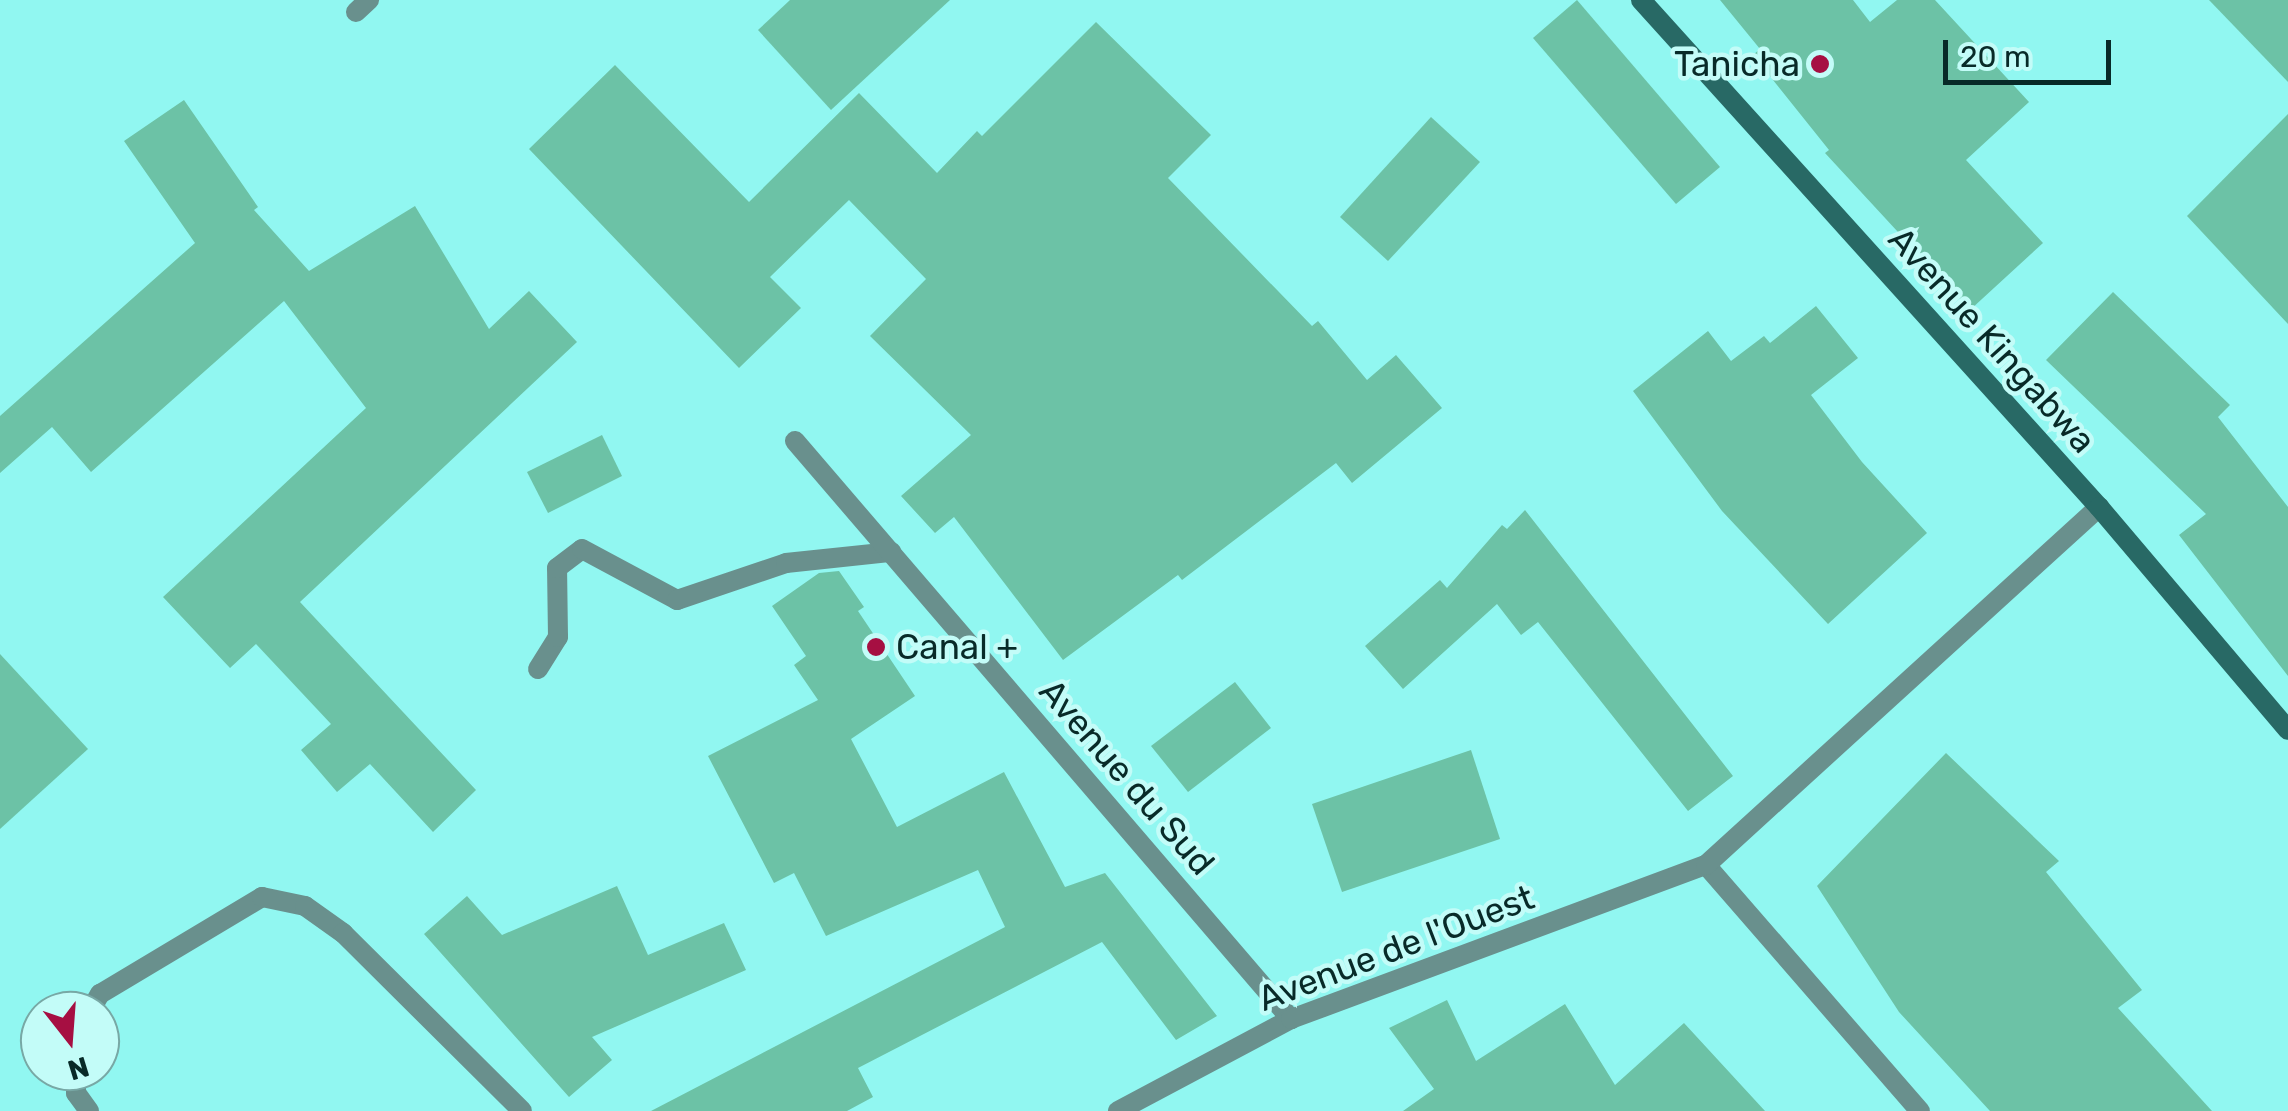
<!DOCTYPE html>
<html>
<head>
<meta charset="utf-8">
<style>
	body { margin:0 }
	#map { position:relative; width:2288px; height:1111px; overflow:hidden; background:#91f7f1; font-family:Rubik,sans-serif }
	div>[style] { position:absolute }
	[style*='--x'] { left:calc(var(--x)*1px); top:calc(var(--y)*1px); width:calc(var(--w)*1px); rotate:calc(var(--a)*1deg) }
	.building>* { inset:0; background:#6cc2a6 }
	.lane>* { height:20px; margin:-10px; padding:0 10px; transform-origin:10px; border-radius:10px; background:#69908d }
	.street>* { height:20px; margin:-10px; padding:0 10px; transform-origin:10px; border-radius:10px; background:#69908d }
	.secondary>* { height:20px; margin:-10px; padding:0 10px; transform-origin:10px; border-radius:10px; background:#286965 }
	.dots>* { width:28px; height:28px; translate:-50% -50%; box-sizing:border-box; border:5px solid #c3fcf8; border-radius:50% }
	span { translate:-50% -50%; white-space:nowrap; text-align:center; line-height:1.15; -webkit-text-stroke:9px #c3fcf8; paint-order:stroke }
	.poi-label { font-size:35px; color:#082a28 }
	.right { translate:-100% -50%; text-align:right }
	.left { translate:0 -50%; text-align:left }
	.street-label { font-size:35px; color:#082a28 }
	.north { position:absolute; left:20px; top:991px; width:100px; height:100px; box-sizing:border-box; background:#c3fcf8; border:2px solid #78a8a5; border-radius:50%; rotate:163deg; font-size:28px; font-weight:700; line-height:40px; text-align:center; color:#082a28 }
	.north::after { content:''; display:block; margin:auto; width:35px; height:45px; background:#a60f42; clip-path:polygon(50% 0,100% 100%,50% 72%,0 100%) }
	.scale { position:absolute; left:1943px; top:40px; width:168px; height:45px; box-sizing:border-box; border:5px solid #082a28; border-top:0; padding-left:12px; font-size:30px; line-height:35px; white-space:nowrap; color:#082a28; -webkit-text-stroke:8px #c3fcf8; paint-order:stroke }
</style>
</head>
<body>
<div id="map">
	<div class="building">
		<i style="clip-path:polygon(790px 0,950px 0,831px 110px,758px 30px)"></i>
		<i style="clip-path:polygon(1577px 0,1720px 167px,1676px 204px,1533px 38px)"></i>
		<i style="clip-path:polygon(1720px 0,1853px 0,1870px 22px,1897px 0,1935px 0,2029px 102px,1966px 160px,2043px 243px,1970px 310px,1825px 153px,1829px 150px,1753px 55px,1760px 49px)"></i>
		<i style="clip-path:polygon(2209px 0,2288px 0,2288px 82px)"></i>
		<i style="clip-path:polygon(1096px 22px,1211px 135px,1168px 178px,1312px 326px,1318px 321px,1367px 380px,1396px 355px,1442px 408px,1352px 483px,1336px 463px,1182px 580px,1178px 575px,1063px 660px,954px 517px,935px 533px,901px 496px,971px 435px,870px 336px,926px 279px,849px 200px,770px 277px,801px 308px,739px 368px,529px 149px,615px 65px,749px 202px,859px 93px,937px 173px,977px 131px,982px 136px)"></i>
		<i style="clip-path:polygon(184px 100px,258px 207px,254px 210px,309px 271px,415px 206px,489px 329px,529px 291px,577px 342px,300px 602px,476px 790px,433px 832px,370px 764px,337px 792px,301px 750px,331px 724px,256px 644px,230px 668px,163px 597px,366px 408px,284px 301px,91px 472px,52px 427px,0 473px,0 416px,195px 243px,124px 141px)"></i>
		<i style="clip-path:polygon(2288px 114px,2288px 324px,2187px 216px)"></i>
		<i style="clip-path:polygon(1431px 117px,1480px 162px,1388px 261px,1340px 217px)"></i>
		<i style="clip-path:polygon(2113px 292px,2230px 405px,2218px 417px,2288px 507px,2288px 676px,2179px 535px,2206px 514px,2046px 360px)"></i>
		<i style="clip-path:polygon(1816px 306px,1858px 358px,1811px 395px,1862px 462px,1927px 533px,1828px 624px,1722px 511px,1633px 391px,1708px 331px,1731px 361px,1764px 336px,1770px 343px)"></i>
		<i style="clip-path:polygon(602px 435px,622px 476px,548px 513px,527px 472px)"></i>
		<i style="clip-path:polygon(1525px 510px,1733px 776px,1688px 811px,1538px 622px,1521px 635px,1497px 604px,1403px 689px,1365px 646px,1440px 580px,1447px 588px,1502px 525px,1507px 529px)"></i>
		<i style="clip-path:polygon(839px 571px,864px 607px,858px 611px,915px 696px,851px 739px,897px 827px,1004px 772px,1065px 887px,1105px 873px,1217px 1016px,1176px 1040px,1102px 942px,858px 1068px,873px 1097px,847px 1111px,651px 1111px,1005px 927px,978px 870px,826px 936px,794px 873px,774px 883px,708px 756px,818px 700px,794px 665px,806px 656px,772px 606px,819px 573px)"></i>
		<i style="clip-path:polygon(0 654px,88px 749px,0 829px)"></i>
		<i style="clip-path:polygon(1235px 682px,1271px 728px,1188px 792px,1151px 746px)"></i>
		<i style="clip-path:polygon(1471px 750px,1500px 839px,1342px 892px,1312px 804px)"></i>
		<i style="clip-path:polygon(1946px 753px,2059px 861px,2046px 872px,2142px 990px,2118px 1008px,2212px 1111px,1990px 1111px,1899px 1012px,1817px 886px)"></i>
		<i style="clip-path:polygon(617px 886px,648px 955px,724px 923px,746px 970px,592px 1037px,612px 1060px,569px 1097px,424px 934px,467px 896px,502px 935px)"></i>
		<i style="clip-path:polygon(1447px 1000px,1476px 1061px,1565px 1004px,1615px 1085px,1684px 1023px,1765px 1111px,1403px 1111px,1434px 1089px,1389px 1028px)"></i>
	</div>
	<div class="lane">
		<i style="--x:538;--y:669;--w:38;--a:-58"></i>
		<i style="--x:558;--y:637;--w:69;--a:-90.8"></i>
		<i style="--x:557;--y:568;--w:31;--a:-37"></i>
		<i style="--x:582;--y:549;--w:108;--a:28.2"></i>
		<i style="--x:677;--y:600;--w:115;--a:-18.7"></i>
		<i style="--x:786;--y:563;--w:106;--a:-6"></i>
		<i style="--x:90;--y:1011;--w:20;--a:-60"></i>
		<i style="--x:100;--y:994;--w:189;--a:-30.9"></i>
		<i style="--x:262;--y:897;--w:44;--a:11.8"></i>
		<i style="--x:305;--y:906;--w:47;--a:35.4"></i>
		<i style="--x:343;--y:933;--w:252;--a:44.8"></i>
		<i style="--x:76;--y:1071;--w:22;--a:90"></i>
		<i style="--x:76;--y:1093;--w:22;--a:54"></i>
	</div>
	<div class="street">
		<i style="--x:356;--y:12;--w:18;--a:-43"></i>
		<i style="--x:795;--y:441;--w:762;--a:49.37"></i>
		<i style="--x:1706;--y:865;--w:326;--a:49"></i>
		<i style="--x:1118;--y:1111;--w:196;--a:-28"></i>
		<i style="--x:1291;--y:1019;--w:443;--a:-20.4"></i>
		<i style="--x:1706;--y:865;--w:532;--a:-42.33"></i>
	</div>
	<div class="secondary">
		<i style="--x:1641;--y:0;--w:683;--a:47.91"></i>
		<i style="--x:2099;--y:507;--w:292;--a:49.7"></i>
	</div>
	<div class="dots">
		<i style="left:1820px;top:64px;background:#a60f42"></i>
		<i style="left:876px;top:647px;background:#a60f42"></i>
	</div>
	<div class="poi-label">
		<span class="right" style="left:1800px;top:64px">Tanicha</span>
		<span class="left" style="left:896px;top:647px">Canal +</span>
	</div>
	<div class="street-label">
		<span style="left:1992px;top:340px;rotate:48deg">Avenue Kingabwa</span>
		<span style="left:1127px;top:777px;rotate:49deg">Avenue du Sud</span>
		<span style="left:1396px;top:948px;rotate:-21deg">Avenue de l'Ouest</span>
	</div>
	<div class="north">N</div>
	<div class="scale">20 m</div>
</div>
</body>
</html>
